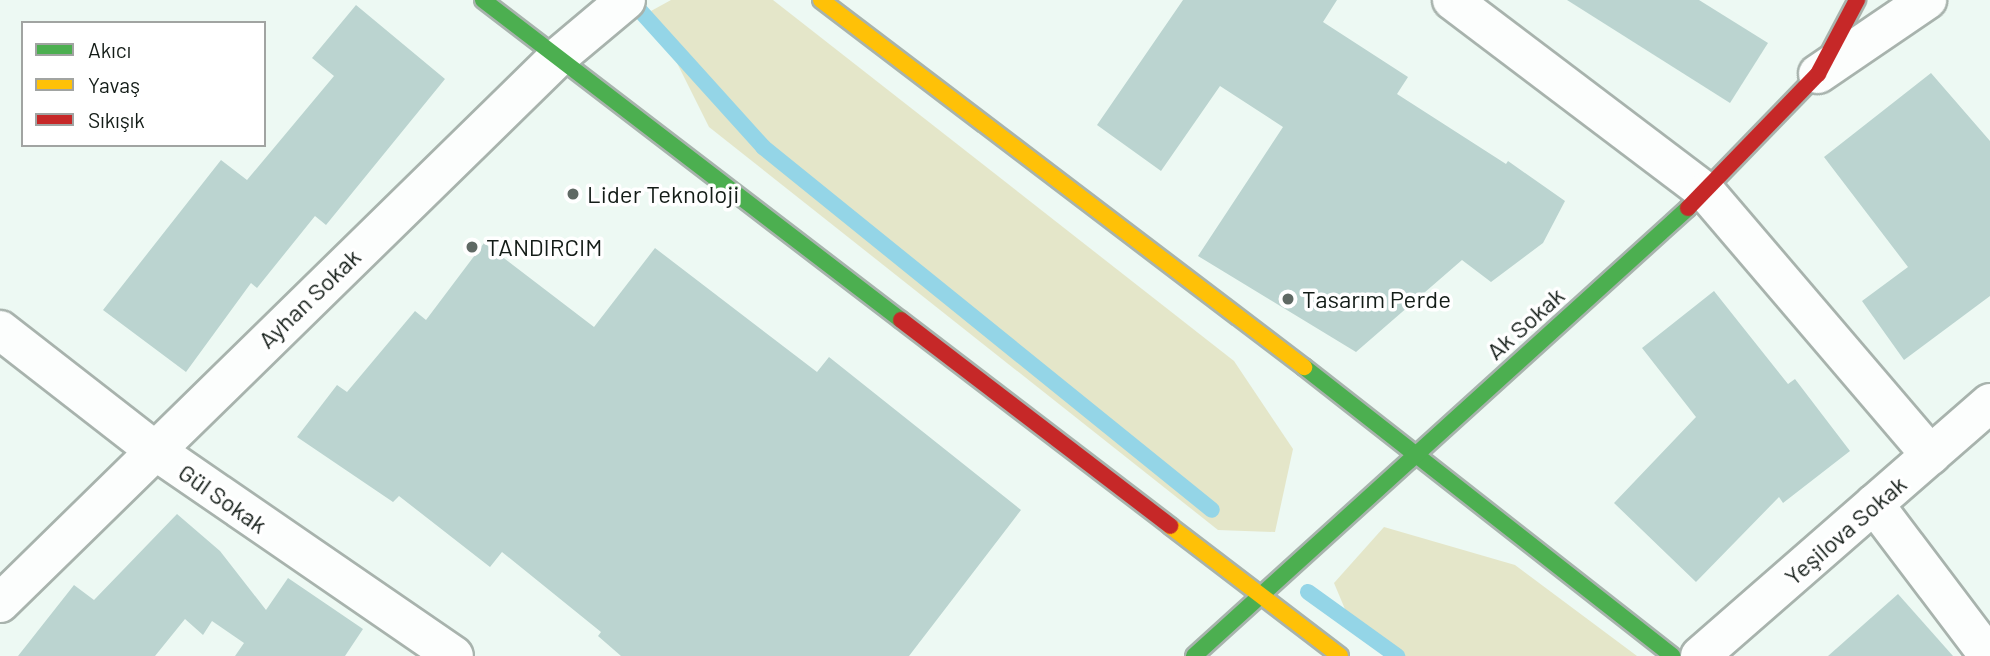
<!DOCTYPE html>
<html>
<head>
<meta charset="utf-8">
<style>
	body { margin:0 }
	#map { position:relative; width:1990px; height:656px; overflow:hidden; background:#edf9f3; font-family:Barlow,sans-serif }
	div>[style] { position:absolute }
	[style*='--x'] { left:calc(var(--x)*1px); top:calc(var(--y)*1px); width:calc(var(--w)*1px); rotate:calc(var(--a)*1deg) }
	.green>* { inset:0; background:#e4e6c9 }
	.stream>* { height:16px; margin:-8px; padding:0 8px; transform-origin:8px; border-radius:8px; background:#94d5e7 }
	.building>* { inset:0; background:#bbd4d0 }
	.roads { filter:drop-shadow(2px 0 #a8b3ad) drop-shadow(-2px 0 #a8b3ad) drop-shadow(0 2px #a8b3ad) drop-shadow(0 -2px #a8b3ad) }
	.street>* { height:38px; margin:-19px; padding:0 19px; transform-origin:19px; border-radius:19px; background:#fcfefd }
	.fast>* { height:16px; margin:-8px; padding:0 8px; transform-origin:8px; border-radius:8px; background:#4caf50 }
	.slow>* { height:16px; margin:-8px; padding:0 8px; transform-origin:8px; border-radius:8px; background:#ffc107 }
	.jam>* { height:16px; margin:-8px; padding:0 8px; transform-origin:8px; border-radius:8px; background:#c62828 }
	.dots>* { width:19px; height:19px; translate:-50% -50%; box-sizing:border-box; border:4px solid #fff; border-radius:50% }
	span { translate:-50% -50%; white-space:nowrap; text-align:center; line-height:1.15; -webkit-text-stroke:7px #fff; paint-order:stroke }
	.poi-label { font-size:24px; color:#131c17 }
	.left { translate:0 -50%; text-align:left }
	.street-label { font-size:24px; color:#131c17 }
	.legend { position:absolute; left:21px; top:21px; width:245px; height:126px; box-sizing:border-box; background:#fff; border:2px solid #a1a4a2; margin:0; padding:9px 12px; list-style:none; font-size:21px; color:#131c17 }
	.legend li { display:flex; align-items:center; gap:14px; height:35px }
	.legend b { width:35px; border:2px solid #a1a4a2 }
</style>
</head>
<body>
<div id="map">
	<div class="green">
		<i style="clip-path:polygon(671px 0,773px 0,1234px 361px,1293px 449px,1275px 532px,1218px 530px,709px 127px,651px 11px)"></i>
		<i style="clip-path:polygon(1384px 527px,1515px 565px,1637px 656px,1394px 656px,1350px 621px,1334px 583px)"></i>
	</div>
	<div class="stream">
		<i style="--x:634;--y:4;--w:193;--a:47.9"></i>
		<i style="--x:763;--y:147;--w:577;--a:38.95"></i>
		<i style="--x:1308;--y:592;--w:110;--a:35.7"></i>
	</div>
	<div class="building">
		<i style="clip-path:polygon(1183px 0,1337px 0,1323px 22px,1408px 77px,1397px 94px,1506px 164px,1508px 161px,1565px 201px,1543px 243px,1491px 282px,1462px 260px,1356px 352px,1198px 256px,1283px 127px,1220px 86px,1161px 171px,1097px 125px)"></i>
		<i style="clip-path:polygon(1567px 0,1699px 0,1768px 43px,1730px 103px)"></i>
		<i style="clip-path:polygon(356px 5px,445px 79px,326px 225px,315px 216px,257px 288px,251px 283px,186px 372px,103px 310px,221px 160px,247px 180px,334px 76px,312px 58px)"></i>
		<i style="clip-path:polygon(1931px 73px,1990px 141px,1990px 296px,1904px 360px,1862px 301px,1908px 267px,1824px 157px)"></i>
		<i style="clip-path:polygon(484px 243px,594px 327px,655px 248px,817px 372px,829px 357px,1021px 510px,909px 656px,621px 656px,598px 636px,601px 632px,502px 552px,490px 567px,399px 496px,393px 502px,297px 437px,337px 385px,347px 392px,415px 311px,426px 320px)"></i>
		<i style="clip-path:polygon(1714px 291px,1788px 384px,1795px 379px,1850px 451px,1783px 503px,1779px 497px,1696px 582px,1614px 503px,1696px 417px,1642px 348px)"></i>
		<i style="clip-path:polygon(177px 514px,220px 551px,266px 610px,288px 578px,363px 629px,345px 656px,235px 656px,244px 643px,212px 621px,203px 635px,185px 619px,155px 656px,18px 656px,74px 585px,94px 600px)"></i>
		<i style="clip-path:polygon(1898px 594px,1953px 656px,1828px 656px)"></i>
	</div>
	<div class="roads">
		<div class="street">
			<i style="--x:1452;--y:0;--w:318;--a:37.1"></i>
			<i style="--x:1706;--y:192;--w:346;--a:49.5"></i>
			<i style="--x:1818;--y:74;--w:132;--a:-34.2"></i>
			<i style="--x:0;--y:330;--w:194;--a:37.9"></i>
			<i style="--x:153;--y:449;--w:365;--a:34.5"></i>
			<i style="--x:1874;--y:504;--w:191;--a:52.9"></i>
			<i style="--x:0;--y:603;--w:779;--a:-44.38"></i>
			<i style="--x:557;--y:58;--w:90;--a:-40"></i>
			<i style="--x:1700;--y:656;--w:385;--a:-41.1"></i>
		</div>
		<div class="fast">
			<i style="--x:483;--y:0;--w:526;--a:37.44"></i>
			<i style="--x:1304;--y:367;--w:468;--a:38.1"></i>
			<i style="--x:1194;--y:656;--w:667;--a:-42.2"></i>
		</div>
		<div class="slow">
			<i style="--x:821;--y:0;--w:607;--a:37.23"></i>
			<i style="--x:1170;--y:526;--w:214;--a:37.4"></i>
		</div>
		<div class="jam">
			<i style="--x:1688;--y:208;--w:187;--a:-45.9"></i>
			<i style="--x:1818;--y:74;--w:84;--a:-62.2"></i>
			<i style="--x:901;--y:320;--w:339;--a:37.4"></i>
		</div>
	</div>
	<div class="dots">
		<i style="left:573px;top:194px;background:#5f6964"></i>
		<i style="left:472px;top:247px;background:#5f6964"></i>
		<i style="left:1288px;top:299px;background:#5f6964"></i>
	</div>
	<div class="poi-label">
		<span class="left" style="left:587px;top:194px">Lider Teknoloji</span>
		<span class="left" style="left:486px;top:247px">TANDIRCIM</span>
		<span class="left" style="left:1302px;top:299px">Tasarım Perde</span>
	</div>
	<div class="street-label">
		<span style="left:309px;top:298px;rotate:-44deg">Ayhan Sokak</span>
		<span style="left:1525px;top:323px;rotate:-42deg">Ak Sokak</span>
		<span style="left:223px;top:498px;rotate:35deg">Gül Sokak</span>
		<span style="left:1845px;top:530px;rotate:-41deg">Yeşilova Sokak</span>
	</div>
	<ul class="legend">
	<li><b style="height:9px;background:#4caf50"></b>Akıcı</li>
	<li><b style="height:9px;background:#ffc107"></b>Yavaş</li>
	<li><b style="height:9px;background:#c62828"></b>Sıkışık</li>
	</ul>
</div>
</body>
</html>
